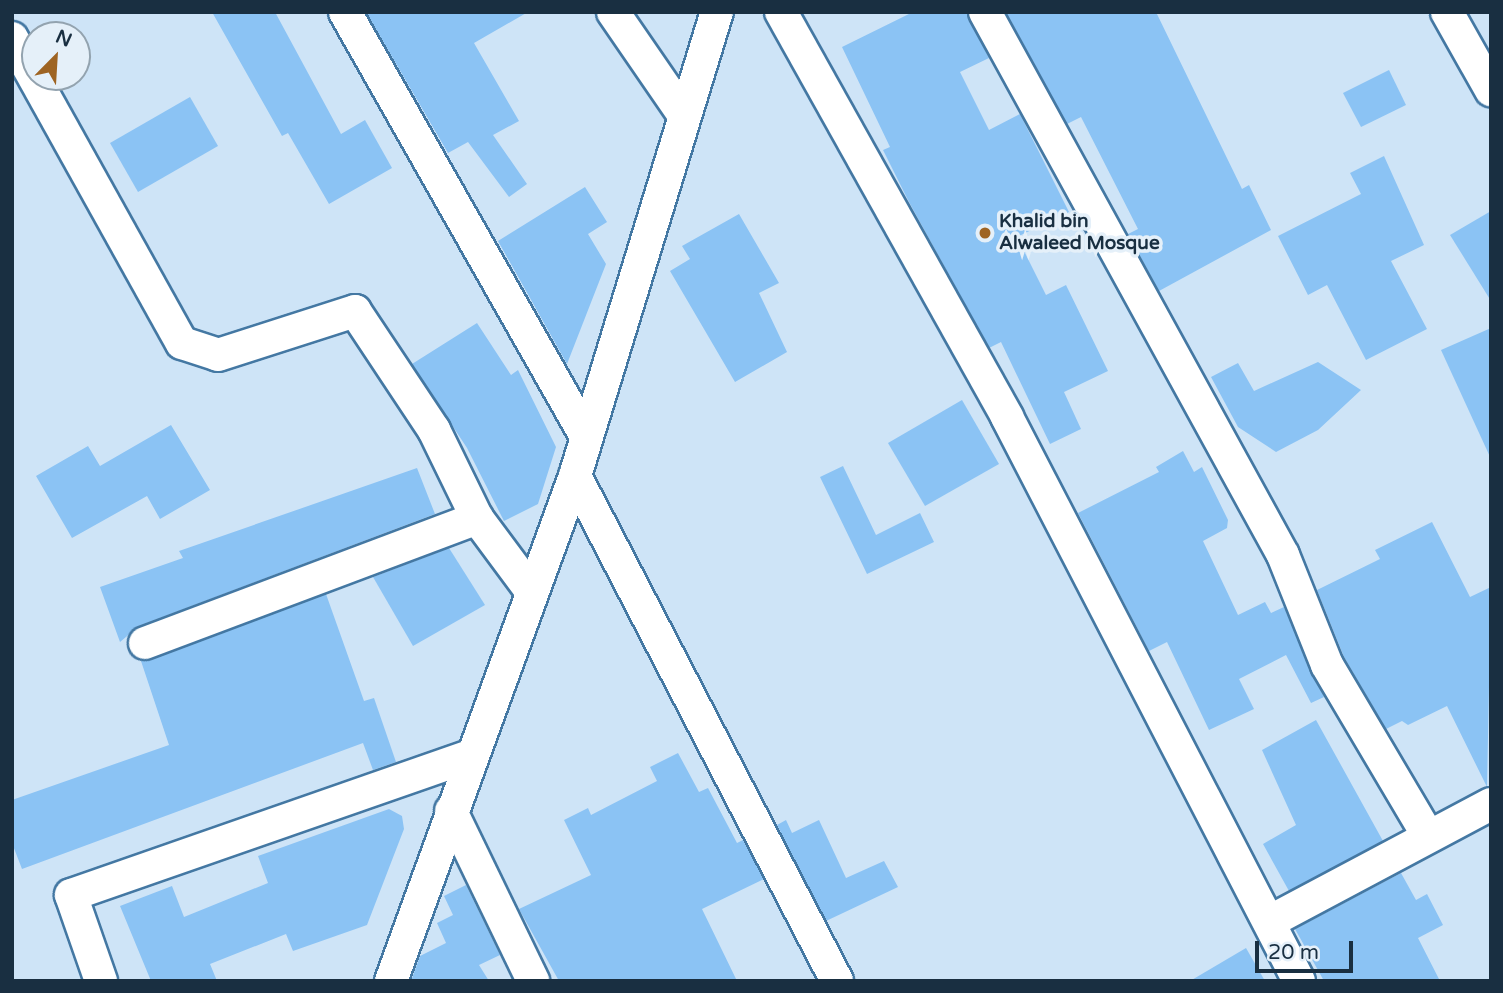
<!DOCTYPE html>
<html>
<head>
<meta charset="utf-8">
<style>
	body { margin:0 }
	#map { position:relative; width:1503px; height:993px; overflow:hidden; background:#cee4f7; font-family:"Varela Round",sans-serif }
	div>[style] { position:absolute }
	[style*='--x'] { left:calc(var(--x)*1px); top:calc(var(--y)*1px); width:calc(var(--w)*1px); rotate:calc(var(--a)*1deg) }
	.building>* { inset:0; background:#8bc3f4 }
	.roads { filter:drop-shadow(2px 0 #4478a3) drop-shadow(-2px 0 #4478a3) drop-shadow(0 2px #4478a3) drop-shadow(0 -2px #4478a3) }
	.minor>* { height:32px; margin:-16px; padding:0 16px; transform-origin:16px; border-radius:16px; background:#fff }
	.dots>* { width:19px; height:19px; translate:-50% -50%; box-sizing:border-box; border:4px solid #e5f0f9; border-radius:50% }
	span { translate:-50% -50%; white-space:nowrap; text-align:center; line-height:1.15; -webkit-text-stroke:7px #e5f0f9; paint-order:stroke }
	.poi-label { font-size:19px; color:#192f41; font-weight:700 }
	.left { translate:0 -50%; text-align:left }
	.frame { position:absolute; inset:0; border:14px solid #192f41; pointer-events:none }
	.north { position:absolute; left:21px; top:21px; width:70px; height:70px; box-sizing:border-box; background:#e5f0f9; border:2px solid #93a3af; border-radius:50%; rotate:24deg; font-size:19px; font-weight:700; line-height:28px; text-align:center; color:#192f41 }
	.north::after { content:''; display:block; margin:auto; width:24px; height:32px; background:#9e6423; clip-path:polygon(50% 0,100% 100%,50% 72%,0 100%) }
	.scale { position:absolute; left:1255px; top:941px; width:98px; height:32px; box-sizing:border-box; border:4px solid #192f41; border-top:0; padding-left:9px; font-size:21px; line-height:24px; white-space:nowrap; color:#192f41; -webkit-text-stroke:5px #e5f0f9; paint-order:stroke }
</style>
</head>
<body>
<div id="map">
	<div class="building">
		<i style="clip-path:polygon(212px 12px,275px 12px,341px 134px,365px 120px,392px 168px,329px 204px,288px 133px,282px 136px)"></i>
		<i style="clip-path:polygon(366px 12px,528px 12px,474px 43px,519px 121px,493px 135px,527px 184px,509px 197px,468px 142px,448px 153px)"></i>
		<i style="clip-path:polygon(913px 12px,967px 12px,989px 58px,960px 72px,989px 130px,1020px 114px,1069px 212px,1017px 237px,1046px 295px,1066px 285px,1108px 371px,1064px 392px,1081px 429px,1050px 444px,1001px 342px,989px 348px,909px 202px,883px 150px,890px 147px,842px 47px)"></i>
		<i style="clip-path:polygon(1006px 12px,1156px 12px,1242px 189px,1249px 185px,1271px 230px,1159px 291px,1128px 234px,1138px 229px,1081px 117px,1067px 124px)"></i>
		<i style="clip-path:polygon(1389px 70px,1406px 105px,1361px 127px,1343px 93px)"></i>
		<i style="clip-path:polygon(190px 97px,218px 146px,138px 192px,110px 143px)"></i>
		<i style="clip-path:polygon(1384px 156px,1424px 245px,1391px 261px,1427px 329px,1366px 360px,1327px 285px,1308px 295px,1278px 236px,1361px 194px,1350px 173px)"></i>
		<i style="clip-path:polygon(585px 187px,607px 222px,588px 234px,606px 264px,567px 364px,498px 241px)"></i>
		<i style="clip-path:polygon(1491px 211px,1491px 301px,1450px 235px)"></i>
		<i style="clip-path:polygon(739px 214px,779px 283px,759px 293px,787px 352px,735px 382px,670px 271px,690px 259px,682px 246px)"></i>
		<i style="clip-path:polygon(477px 323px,511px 375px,518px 370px,556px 447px,538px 504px,504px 521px,467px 448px,412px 364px)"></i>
		<i style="clip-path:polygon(1491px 328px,1491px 459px,1441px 350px)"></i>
		<i style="clip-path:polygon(1318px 362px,1361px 390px,1318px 430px,1276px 452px,1238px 427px,1211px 377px,1238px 363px,1254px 391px)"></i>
		<i style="clip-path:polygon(962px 400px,999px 464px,925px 506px,888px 443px)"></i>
		<i style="clip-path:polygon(171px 425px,210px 490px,160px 519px,147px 496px,72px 538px,36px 476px,88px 446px,100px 466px)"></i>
		<i style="clip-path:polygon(1183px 451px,1194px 472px,1202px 467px,1228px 520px,1227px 528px,1203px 541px,1238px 615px,1265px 602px,1271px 613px,1284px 607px,1324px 697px,1311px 703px,1286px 655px,1239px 679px,1254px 709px,1209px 730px,1167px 642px,1149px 651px,1078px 513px,1159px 472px,1156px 467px)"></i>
		<i style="clip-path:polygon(843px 466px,876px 535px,920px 513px,934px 542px,867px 574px,820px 477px)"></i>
		<i style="clip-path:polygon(417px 468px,435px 514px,139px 626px,120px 642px,100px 587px,183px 558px,179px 551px)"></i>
		<i style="clip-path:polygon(1432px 522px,1470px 597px,1491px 587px,1487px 787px,1447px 706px,1408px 725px,1402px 721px,1386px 729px,1344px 657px,1317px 590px,1380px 559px,1375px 550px)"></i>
		<i style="clip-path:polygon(449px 548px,485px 605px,413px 646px,373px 577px)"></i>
		<i style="clip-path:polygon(326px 594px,364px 701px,374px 698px,396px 762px,373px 770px,363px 743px,22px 869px,12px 843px,12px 800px,169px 745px,141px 661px)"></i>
		<i style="clip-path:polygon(1316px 720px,1383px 841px,1289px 891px,1263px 844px,1296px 825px,1262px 750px)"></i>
		<i style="clip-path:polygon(678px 753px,699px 792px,708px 788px,737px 843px,743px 840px,764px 879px,702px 909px,737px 981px,559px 981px,519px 909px,591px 875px,564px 820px,588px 808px,591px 815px,657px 781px,650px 767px)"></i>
		<i style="clip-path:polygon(389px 809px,402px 816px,404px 829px,367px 925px,293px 951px,286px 934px,210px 964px,217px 981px,151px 981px,120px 906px,172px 886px,184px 917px,268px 883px,258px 856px)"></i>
		<i style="clip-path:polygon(786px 820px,792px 833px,819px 820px,846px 878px,884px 861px,898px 887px,826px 921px,777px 825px)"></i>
		<i style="clip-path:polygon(1401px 873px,1416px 900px,1427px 894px,1443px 925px,1418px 938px,1440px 981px,1324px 981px,1295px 929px)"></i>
		<i style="clip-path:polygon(466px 885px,500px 955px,479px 965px,489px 981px,411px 981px,420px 956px,446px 943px,437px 923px,453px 915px,444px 896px)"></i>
		<i style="clip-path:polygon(1246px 948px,1265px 981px,1190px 981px)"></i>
	</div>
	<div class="roads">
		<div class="minor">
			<i style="--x:345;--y:12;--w:488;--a:60.4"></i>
			<i style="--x:613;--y:12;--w:124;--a:55.5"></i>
			<i style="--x:781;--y:12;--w:464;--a:60.8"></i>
			<i style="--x:1007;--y:417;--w:635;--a:62.63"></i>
			<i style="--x:985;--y:12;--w:619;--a:61.24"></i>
			<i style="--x:1283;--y:555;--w:118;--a:68.2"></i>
			<i style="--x:1327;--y:665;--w:196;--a:59.4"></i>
			<i style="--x:1447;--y:12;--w:90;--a:60.6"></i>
			<i style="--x:12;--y:38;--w:349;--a:60.9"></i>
			<i style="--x:182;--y:343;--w:38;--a:18"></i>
			<i style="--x:218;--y:355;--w:144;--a:-17.8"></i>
			<i style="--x:355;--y:311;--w:143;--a:56.4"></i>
			<i style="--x:434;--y:430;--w:98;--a:64"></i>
			<i style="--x:477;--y:518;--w:92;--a:53.4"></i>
			<i style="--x:575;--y:476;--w:569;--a:62.58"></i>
			<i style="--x:145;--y:643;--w:355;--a:-20.6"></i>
			<i style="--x:451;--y:811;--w:189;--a:64.2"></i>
			<i style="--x:1269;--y:922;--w:251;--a:-28"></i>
			<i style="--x:101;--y:981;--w:91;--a:-109.2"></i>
			<i style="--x:71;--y:895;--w:425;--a:-19.2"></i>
			<i style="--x:391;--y:981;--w:537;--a:-69.98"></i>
			<i style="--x:575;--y:476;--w:485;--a:-73"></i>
		</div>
	</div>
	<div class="dots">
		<i style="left:985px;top:233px;background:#9e6423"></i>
	</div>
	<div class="poi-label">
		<span class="left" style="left:999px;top:233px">Khalid bin<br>Alwaleed Mosque</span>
	</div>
	<div class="frame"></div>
	<div class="north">N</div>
	<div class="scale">20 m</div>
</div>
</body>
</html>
